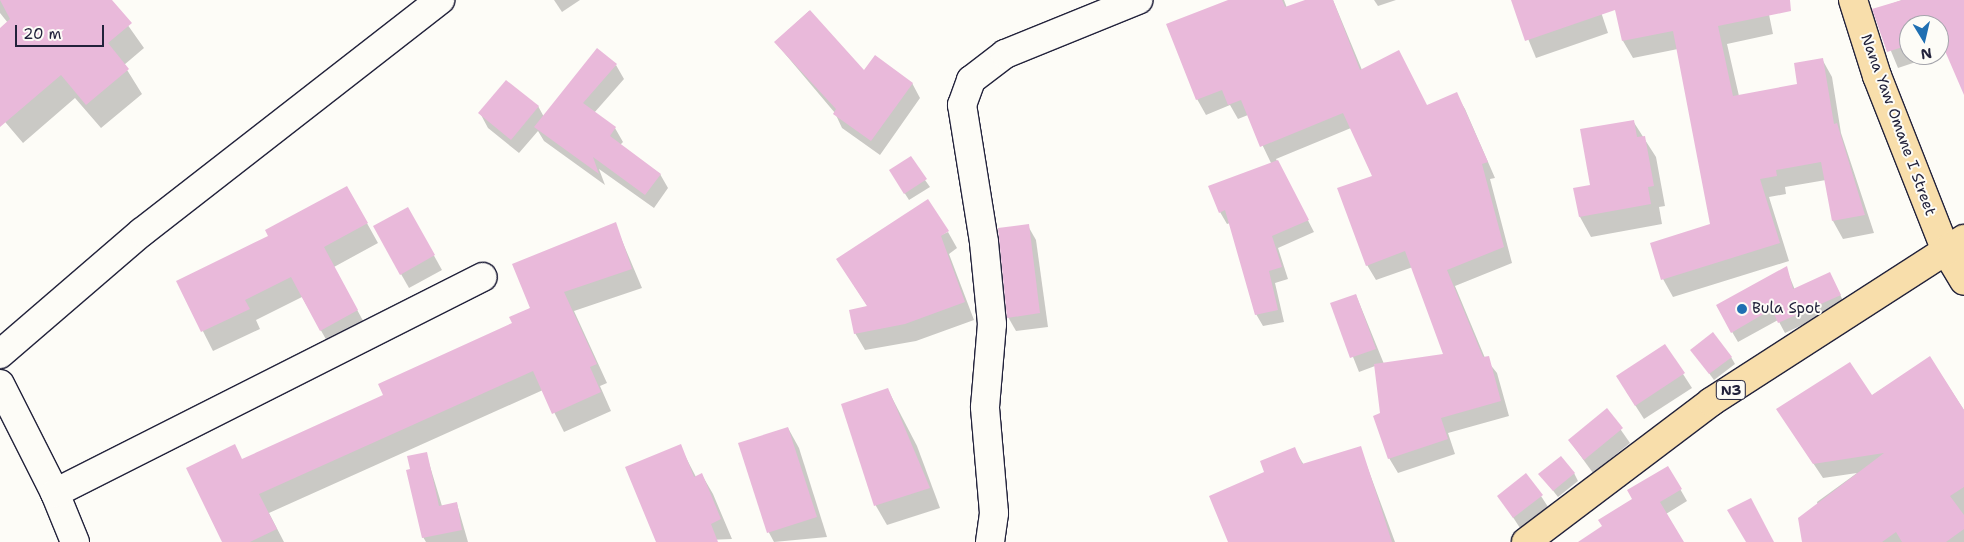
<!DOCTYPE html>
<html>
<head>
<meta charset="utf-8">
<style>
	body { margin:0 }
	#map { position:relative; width:1964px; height:542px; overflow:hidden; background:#fdfcf7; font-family:"Shantell Sans",sans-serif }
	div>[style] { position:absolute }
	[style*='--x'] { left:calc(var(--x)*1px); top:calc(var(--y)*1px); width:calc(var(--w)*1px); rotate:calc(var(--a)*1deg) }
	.shadow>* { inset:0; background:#0003 }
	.building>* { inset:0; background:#e9b9da }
	.roads { filter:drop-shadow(1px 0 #22223b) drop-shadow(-1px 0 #22223b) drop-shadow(0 1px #22223b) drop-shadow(0 -1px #22223b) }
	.minor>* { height:28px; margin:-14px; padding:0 14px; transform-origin:14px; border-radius:14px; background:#fdfcf7 }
	.major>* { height:28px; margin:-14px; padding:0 14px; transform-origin:14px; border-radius:14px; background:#f8deab }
	.dots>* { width:14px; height:14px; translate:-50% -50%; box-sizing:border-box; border:2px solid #fdfcf7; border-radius:50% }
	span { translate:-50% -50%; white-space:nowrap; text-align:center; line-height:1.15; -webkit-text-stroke:4px #fdfcf7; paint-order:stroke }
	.shield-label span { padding:1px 4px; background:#fdfcf7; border:1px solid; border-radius:4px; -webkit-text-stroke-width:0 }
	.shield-label { font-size:14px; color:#22223b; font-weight:700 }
	.street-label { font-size:15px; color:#22223b }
	.poi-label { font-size:15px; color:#22223b }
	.left { translate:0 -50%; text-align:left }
	.north { position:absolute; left:1899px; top:15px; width:50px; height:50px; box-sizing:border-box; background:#fdfcf7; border:1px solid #a5a5ac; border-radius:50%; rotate:171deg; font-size:14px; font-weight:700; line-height:20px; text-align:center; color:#22223b }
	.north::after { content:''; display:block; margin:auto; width:18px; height:22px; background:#1f6fb2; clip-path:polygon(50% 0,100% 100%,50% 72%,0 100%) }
	.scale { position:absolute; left:15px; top:25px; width:89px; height:22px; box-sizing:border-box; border:2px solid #22223b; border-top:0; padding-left:6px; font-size:15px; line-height:18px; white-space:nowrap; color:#22223b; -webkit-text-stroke:4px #fdfcf7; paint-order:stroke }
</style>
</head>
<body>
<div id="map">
	<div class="shadow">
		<i style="clip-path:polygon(0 0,110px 0,144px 48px,124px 65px,142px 94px,101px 128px,75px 98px,23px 143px,0 116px,0 29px,8px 23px,0 13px)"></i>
		<i style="clip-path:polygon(554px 0,580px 0,562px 12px)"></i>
		<i style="clip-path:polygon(1232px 0,1284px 0,1287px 8px,1308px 0,1333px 0,1362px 70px,1428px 107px,1456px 94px,1465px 109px,1495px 178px,1490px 179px,1512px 263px,1455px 286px,1485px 358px,1497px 373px,1509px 416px,1448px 433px,1455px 454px,1398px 473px,1389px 458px,1375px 366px,1359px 372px,1332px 304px,1356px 295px,1384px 364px,1445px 355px,1413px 267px,1376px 280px,1367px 265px,1373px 177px,1351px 128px,1276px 159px,1314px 232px,1278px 248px,1288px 279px,1275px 283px,1284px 322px,1263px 326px,1256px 314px,1230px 223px,1227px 224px,1220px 212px,1271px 163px,1248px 115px,1238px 119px,1230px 105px,1206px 115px,1197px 99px)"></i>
		<i style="clip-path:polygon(1374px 0,1396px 0,1378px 6px)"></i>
		<i style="clip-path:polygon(1512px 0,1597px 0,1608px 33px,1536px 58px)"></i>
		<i style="clip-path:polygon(1639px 0,1766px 0,1773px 34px,1727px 44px,1739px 96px,1799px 85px,1822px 59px,1832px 77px,1841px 133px,1874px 233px,1843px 239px,1833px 221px,1826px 180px,1785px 187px,1786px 194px,1769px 197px,1789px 261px,1673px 297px,1663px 279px,1711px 225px,1678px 49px,1633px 58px,1623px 41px,1616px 5px)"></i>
		<i style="clip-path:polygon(1902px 0,1964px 0,1964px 89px,1947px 52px,1939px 54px,1939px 25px,1909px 25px,1909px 55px,1937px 55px,1898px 68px,1874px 10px)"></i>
		<i style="clip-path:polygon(809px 11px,864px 72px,912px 83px,920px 98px,880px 155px,842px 128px,835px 113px,775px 42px)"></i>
		<i style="clip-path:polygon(616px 65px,624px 79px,594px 113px,615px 128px,623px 142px,620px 145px,660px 174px,668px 188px,654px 208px,599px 169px,605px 185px,544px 141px,538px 131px,519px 153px,488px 128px,480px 113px,538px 106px,544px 117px)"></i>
		<i style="clip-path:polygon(1633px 121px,1656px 157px,1665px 206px,1659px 207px,1662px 224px,1591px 237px,1580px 217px,1575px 189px,1591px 186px)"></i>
		<i style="clip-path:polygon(895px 178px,925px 180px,930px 187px,909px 200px)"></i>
		<i style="clip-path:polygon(358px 207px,378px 243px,334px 267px,368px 330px,332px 350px,302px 297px,256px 320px,260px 329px,213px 351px,178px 282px,270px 237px)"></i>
		<i style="clip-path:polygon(408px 209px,442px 270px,409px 288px,401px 274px)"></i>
		<i style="clip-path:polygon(615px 224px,642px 288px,574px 311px,607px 383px,600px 386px,611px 411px,564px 432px,543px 390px,269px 513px,284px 542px,224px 542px,242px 460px,385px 396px,514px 324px)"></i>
		<i style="clip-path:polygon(1028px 226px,1036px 240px,1048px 327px,1016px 331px,1008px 317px)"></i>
		<i style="clip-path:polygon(948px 232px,957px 248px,949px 254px,974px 320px,916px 341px,865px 350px,855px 333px,868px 307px,848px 276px)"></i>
		<i style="clip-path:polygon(1786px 268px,1795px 290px,1835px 284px,1845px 305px,1785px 333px,1778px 320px,1738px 342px,1717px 306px)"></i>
		<i style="clip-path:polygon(1665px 346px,1692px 388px,1644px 419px,1626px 391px)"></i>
		<i style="clip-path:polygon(1692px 350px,1731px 357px,1735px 364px,1714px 380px)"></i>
		<i style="clip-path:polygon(1930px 358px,1964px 410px,1964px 542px,1804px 542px,1820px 513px,1817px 502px,1857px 473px,1823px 478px,1787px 424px,1871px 396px)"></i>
		<i style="clip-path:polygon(888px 390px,917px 446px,940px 508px,887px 525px,876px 506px,843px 405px)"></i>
		<i style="clip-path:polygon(1607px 410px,1630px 443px,1593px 473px,1569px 440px)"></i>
		<i style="clip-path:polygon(788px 428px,799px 448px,827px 537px,774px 542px,767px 529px)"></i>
		<i style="clip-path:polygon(680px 446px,696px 477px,702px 475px,713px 494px,732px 539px,658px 542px)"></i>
		<i style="clip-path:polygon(1360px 447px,1395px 542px,1230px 542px,1266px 473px,1294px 449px,1304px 465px)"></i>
		<i style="clip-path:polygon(426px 453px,442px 506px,457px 504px,468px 542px,426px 542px,423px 537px,411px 470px)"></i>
		<i style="clip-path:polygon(1668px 468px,1687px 501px,1666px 514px,1683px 542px,1580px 542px,1604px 527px)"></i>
		<i style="clip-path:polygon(1574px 473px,1578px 481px,1558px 497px,1540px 474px)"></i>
		<i style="clip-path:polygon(1499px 496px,1541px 496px,1550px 510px,1522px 531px)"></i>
	</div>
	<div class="building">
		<i style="clip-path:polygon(0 0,112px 0,132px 23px,108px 43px,129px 69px,86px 105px,61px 75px,0 127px,0 28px,10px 19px)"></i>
		<i style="clip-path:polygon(1228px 0,1282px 0,1285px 7px,1305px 0,1333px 0,1360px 70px,1399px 50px,1427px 105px,1457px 92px,1488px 162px,1482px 164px,1504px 247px,1447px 270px,1483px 357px,1489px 356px,1501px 401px,1441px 418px,1448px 439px,1388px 459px,1373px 416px,1380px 413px,1374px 364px,1443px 354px,1405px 251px,1366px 266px,1337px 188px,1372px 176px,1343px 113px,1260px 147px,1241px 100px,1228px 105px,1222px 90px,1196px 100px,1166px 24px)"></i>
		<i style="clip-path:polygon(1511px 0,1790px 0,1791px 11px,1718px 26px,1733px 96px,1797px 84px,1794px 63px,1823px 58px,1834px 124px,1837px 123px,1865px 215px,1832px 221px,1821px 162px,1776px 170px,1777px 176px,1760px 179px,1780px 243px,1661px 280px,1650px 243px,1710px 224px,1673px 31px,1622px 41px,1615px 10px,1525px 41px)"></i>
		<i style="clip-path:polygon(1902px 0,1964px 0,1964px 95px,1939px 37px,1939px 25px,1909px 25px,1909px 45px,1887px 52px,1872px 9px)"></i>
		<i style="clip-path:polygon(810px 10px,864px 70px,875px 55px,913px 83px,871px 141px,833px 114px,836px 109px,774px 42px)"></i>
		<i style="clip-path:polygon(597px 48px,617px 64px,583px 103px,616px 127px,610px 136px,661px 174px,645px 195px,593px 157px,599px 174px,534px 127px)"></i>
		<i style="clip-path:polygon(506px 80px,539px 106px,511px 140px,478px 113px)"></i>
		<i style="clip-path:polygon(1634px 120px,1637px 137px,1645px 136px,1654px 186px,1648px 187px,1651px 204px,1579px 217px,1573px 188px,1590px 185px,1580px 129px)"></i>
		<i style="clip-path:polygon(911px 156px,927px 179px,904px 194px,889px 170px)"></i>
		<i style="clip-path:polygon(1278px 160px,1309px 220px,1272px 236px,1282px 267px,1269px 271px,1278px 310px,1255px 315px,1225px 210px,1219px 213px,1208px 186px)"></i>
		<i style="clip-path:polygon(347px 186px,368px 223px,324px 247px,358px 310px,320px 331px,291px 277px,245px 300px,250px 309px,201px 332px,176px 281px,268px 236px,265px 230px)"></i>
		<i style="clip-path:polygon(928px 199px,949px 231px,941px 236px,965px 302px,905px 324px,854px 334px,849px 310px,867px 306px,836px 259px)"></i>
		<i style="clip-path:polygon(408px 207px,435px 255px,400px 275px,373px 226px)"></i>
		<i style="clip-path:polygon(616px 222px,632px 269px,564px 292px,597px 364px,590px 367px,601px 392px,552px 414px,533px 371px,259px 494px,277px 529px,250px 542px,222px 542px,186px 468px,235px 444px,242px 459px,383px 395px,378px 384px,512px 323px,509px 317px,530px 308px,512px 264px)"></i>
		<i style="clip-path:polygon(1029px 224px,1040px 313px,1007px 318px,998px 228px)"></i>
		<i style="clip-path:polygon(1787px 266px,1793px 289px,1830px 272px,1841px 295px,1778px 323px,1772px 309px,1731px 333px,1716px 305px)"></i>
		<i style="clip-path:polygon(1356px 294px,1376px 349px,1350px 358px,1330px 303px)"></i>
		<i style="clip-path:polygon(1713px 332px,1732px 357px,1709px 374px,1690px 350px)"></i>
		<i style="clip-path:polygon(1665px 344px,1685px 373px,1635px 406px,1616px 376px)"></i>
		<i style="clip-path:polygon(1930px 356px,1964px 410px,1964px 487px,1950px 496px,1964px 515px,1964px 529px,1946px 542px,1902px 542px,1896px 532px,1882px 542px,1802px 542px,1798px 518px,1884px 453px,1813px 464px,1776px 409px,1850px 362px,1872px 395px)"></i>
		<i style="clip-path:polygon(888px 388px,930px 488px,874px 506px,841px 404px)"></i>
		<i style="clip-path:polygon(1607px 408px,1623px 428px,1584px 460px,1568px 440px)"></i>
		<i style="clip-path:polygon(788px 427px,817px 517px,767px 533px,738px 443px)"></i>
		<i style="clip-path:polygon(681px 444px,694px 477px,702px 473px,721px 519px,711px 524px,718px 542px,656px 542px,625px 467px)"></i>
		<i style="clip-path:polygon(1361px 446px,1392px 542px,1228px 542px,1209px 496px,1264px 472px,1260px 461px,1295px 447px,1302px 464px)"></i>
		<i style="clip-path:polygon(427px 452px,439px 506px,457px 502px,462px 530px,422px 538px,406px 470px,410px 469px,407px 456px)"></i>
		<i style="clip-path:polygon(1561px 456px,1575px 473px,1553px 491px,1538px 474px)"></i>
		<i style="clip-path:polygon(1668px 466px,1682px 489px,1660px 502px,1684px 542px,1578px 542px,1602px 526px,1598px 520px,1632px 499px,1627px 490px)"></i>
		<i style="clip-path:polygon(1526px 473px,1543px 495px,1513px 518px,1497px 496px)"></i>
		<i style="clip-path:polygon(1751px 498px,1774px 542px,1746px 542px,1727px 510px)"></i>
	</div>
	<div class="roads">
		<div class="minor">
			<i style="--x:0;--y:354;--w:187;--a:-40.7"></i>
			<i style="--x:142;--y:232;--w:378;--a:-37.9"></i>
			<i style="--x:0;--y:384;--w:122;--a:63.2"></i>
			<i style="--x:55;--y:493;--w:53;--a:67.8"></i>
			<i style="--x:55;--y:493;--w:479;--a:-26.8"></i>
			<i style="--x:990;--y:542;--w:29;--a:-82"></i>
			<i style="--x:994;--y:513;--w:106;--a:-94.9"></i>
			<i style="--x:985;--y:407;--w:83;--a:-85.2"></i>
			<i style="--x:992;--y:324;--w:82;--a:-95.6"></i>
			<i style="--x:984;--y:242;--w:139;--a:-99.1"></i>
			<i style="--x:962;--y:105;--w:27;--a:-70"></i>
			<i style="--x:971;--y:80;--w:43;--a:-37.4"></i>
			<i style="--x:1005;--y:54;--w:144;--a:-22.1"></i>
		</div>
		<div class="major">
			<i style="--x:1853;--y:0;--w:80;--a:72.5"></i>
			<i style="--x:1877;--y:76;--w:186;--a:68.5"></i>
			<i style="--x:1945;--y:249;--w:37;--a:59"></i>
			<i style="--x:1526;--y:542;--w:232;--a:-37.1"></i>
			<i style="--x:1711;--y:402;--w:301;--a:-32.8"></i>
		</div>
	</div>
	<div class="dots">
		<i style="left:1742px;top:309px;background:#1f6fb2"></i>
	</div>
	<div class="shield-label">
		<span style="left:1731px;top:390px">N3</span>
	</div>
	<div class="street-label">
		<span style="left:1898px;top:125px;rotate:70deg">Nana Yaw Omane I Street</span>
	</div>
	<div class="poi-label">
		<span class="left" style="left:1752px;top:309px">Bula Spot</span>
	</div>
	<div class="north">N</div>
	<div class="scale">20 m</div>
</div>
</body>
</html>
